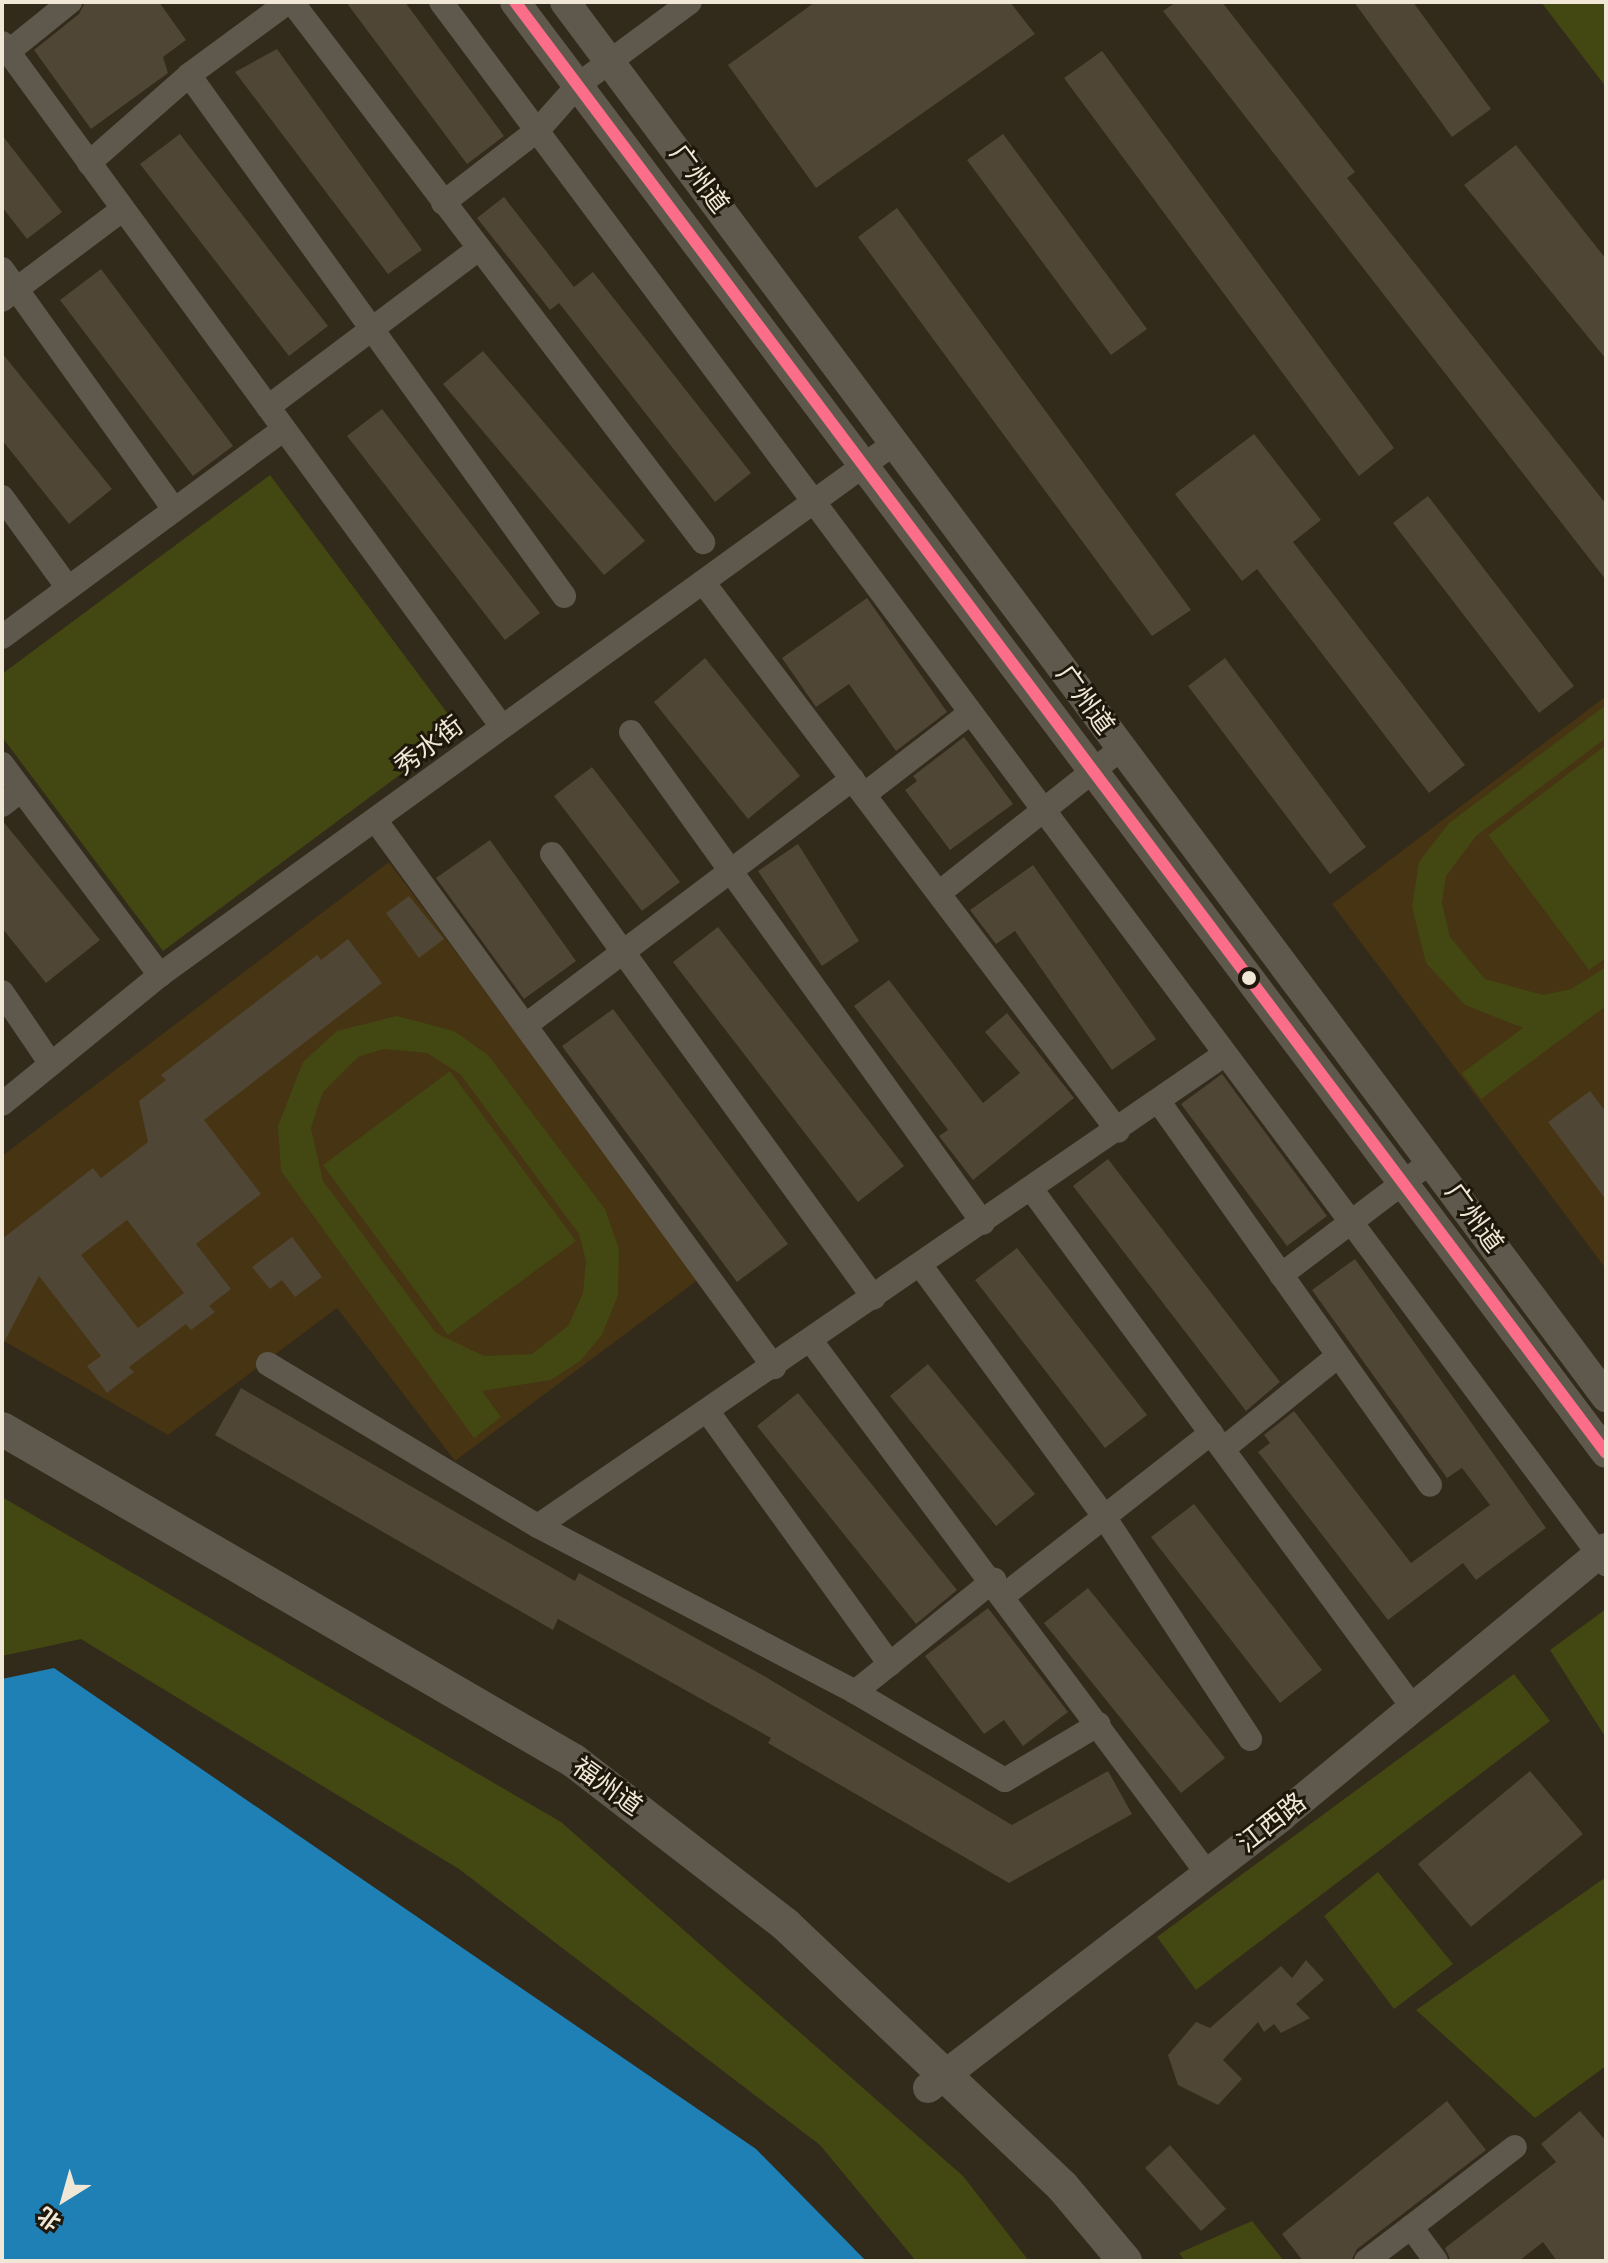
<!DOCTYPE html>
<html>
<head>
<meta charset="utf-8">
<style>
	body { margin:0 }
	#map { position:relative; width:1608px; height:2263px; overflow:hidden; background:#322a1a; font-family:"Fira Sans","Noto Sans SC",sans-serif }
	div>[style] { position:absolute }
	[style*='--x'] { left:calc(var(--x)*1px); top:calc(var(--y)*1px); width:calc(var(--w)*1px); rotate:calc(var(--a)*1deg) }
	.built>* { inset:0; background:#463412 }
	.green>* { inset:0; background:#434712 }
	.water>* { inset:0; background:#1f80b5 }
	.building>* { inset:0; background:#504635 }
	.minor>* { height:24px; margin:-12px; padding:0 12px; transform-origin:12px; border-radius:12px; background:#5f584c }
	.tertiary>* { height:30px; margin:-15px; padding:0 15px; transform-origin:15px; border-radius:15px; background:#5f584c }
	.secondary>* { height:34px; margin:-17px; padding:0 17px; transform-origin:17px; border-radius:17px; background:#5f584c }
	.bus-1>* { height:12px; margin:-6px; padding:0 6px; transform-origin:6px; border-radius:6px; background:#fb6d88 }
	.dots>* { width:22px; height:22px; translate:-50% -50%; box-sizing:border-box; border:4px solid #1e170b; border-radius:50% }
	span { translate:-50% -50%; white-space:nowrap; text-align:center; line-height:1.15; -webkit-text-stroke:6px #1e170b; paint-order:stroke }
	.street-label { font-size:26px; color:#f1e7d6 }
	.frame { position:absolute; inset:0; border:4px solid #f1e7d6; pointer-events:none }
	.north { position:absolute; left:24px; top:2159px; width:80px; height:80px; -webkit-text-stroke:6px #1e170b; paint-order:stroke; rotate:217deg; font-size:22px; font-weight:700; line-height:32px; text-align:center; color:#f1e7d6 }
	.north::after { content:''; display:block; margin:auto; width:28px; height:36px; background:#f1e7d6; clip-path:polygon(50% 0,100% 100%,50% 72%,0 100%) }
</style>
</head>
<body>
<div id="map">
	<div class="built">
		<i style="clip-path:polygon(1606px 696px,1606px 1269px,1332px 904px)"></i>
		<i style="clip-path:polygon(389px 862px,699px 1279px,455px 1461px,337px 1308px,168px 1435px,2px 1340px,2px 1156px)"></i>
	</div>
	<div class="green">
		<i style="clip-path:polygon(1541px 2px,1606px 2px,1606px 87px)"></i>
		<i style="clip-path:polygon(270px 475px,460px 730px,163px 951px,2px 737px,2px 674px)"></i>
		<i style="clip-path:polygon(1606px 705px,1606px 738px,1476px 836px,1446px 876px,1442px 903px,1450px 937px,1485px 979px,1543px 995px,1571px 989px,1606px 967px,1606px 1006px,1481px 1099px,1462px 1073px,1523px 1028px,1465px 1005px,1426px 963px,1412px 907px,1419px 862px,1449px 823px)"></i>
		<i style="clip-path:polygon(1606px 745px,1606px 958px,1589px 970px,1488px 835px)"></i>
		<i style="clip-path:polygon(evenodd,397px 1016px,454px 1031px,488px 1055px,605px 1209px,619px 1249px,618px 1295px,602px 1335px,580px 1361px,551px 1380px,482px 1391px,501px 1417px,474px 1438px,281px 1171px,278px 1126px,303px 1062px,337px 1031px,397px 1016px,383px 1049px,427px 1053px,460px 1074px,579px 1234px,586px 1261px,583px 1293px,568px 1326px,532px 1354px,484px 1356px,436px 1333px,323px 1181px,311px 1128px,323px 1092px,358px 1057px,383px 1049px)"></i>
		<i style="clip-path:polygon(450px 1071px,576px 1241px,448px 1335px,323px 1165px)"></i>
		<i style="clip-path:polygon(2px 1497px,561px 1822px,963px 2176px,1029px 2261px,916px 2261px,820px 2145px,459px 1869px,81px 1639px,2px 1656px)"></i>
		<i style="clip-path:polygon(1606px 1609px,1606px 1738px,1550px 1650px)"></i>
		<i style="clip-path:polygon(1514px 1674px,1550px 1721px,1196px 1990px,1157px 1937px)"></i>
		<i style="clip-path:polygon(1378px 1872px,1453px 1964px,1394px 2009px,1324px 1916px)"></i>
		<i style="clip-path:polygon(1606px 1877px,1606px 2066px,1535px 2118px,1416px 2010px)"></i>
		<i style="clip-path:polygon(1252px 2221px,1284px 2261px,1185px 2261px,1179px 2253px)"></i>
	</div>
	<div class="water">
		<i style="clip-path:polygon(54px 1668px,756px 2149px,866px 2261px,2px 2261px,2px 1679px)"></i>
	</div>
	<div class="building">
		<i style="clip-path:polygon(85px 2px,159px 2px,186px 40px,163px 57px,168px 73px,91px 129px,34px 50px,79px 14px)"></i>
		<i style="clip-path:polygon(346px 2px,405px 2px,504px 136px,467px 164px)"></i>
		<i style="clip-path:polygon(815px 2px,1010px 2px,1035px 34px,816px 188px,728px 65px)"></i>
		<i style="clip-path:polygon(1176px 2px,1222px 2px,1355px 172px,1347px 178px,1606px 504px,1606px 580px,1163px 11px)"></i>
		<i style="clip-path:polygon(1354px 2px,1413px 2px,1491px 109px,1452px 137px)"></i>
		<i style="clip-path:polygon(277px 49px,422px 250px,388px 274px,235px 72px)"></i>
		<i style="clip-path:polygon(1102px 51px,1394px 448px,1359px 476px,1064px 78px)"></i>
		<i style="clip-path:polygon(180px 134px,328px 326px,289px 356px,140px 164px)"></i>
		<i style="clip-path:polygon(1003px 134px,1147px 329px,1111px 355px,967px 160px)"></i>
		<i style="clip-path:polygon(2px 135px,62px 212px,27px 239px,2px 207px)"></i>
		<i style="clip-path:polygon(1516px 145px,1606px 259px,1606px 359px,1464px 185px)"></i>
		<i style="clip-path:polygon(504px 197px,574px 287px,593px 272px,751px 473px,715px 502px,559px 303px,550px 310px,477px 218px)"></i>
		<i style="clip-path:polygon(897px 208px,1191px 610px,1152px 636px,858px 237px)"></i>
		<i style="clip-path:polygon(101px 269px,233px 446px,193px 476px,60px 300px)"></i>
		<i style="clip-path:polygon(483px 351px,645px 541px,604px 575px,443px 384px)"></i>
		<i style="clip-path:polygon(2px 353px,112px 489px,69px 524px,2px 440px)"></i>
		<i style="clip-path:polygon(382px 409px,540px 613px,505px 640px,347px 436px)"></i>
		<i style="clip-path:polygon(1254px 434px,1321px 520px,1293px 542px,1465px 765px,1429px 793px,1257px 569px,1242px 581px,1175px 494px)"></i>
		<i style="clip-path:polygon(1428px 496px,1574px 686px,1539px 713px,1393px 523px)"></i>
		<i style="clip-path:polygon(867px 598px,947px 712px,896px 751px,849px 684px,816px 707px,782px 658px)"></i>
		<i style="clip-path:polygon(705px 658px,800px 776px,748px 819px,654px 702px)"></i>
		<i style="clip-path:polygon(1225px 658px,1366px 847px,1330px 874px,1188px 686px)"></i>
		<i style="clip-path:polygon(964px 737px,1013px 804px,950px 850px,905px 790px,917px 781px,913px 776px)"></i>
		<i style="clip-path:polygon(592px 767px,680px 882px,642px 911px,554px 796px)"></i>
		<i style="clip-path:polygon(2px 820px,100px 940px,46px 983px,2px 928px)"></i>
		<i style="clip-path:polygon(490px 840px,576px 961px,524px 999px,436px 878px)"></i>
		<i style="clip-path:polygon(798px 844px,859px 941px,822px 966px,758px 871px)"></i>
		<i style="clip-path:polygon(1033px 865px,1156px 1039px,1112px 1070px,1015px 931px,996px 944px,970px 910px)"></i>
		<i style="clip-path:polygon(409px 896px,444px 939px,419px 958px,386px 913px)"></i>
		<i style="clip-path:polygon(718px 927px,904px 1166px,858px 1202px,673px 962px)"></i>
		<i style="clip-path:polygon(evenodd,348px 939px,382px 983px,204px 1120px,261px 1194px,196px 1244px,231px 1289px,209px 1306px,215px 1312px,191px 1330px,186px 1324px,129px 1367px,134px 1372px,107px 1393px,87px 1366px,101px 1356px,39px 1276px,2px 1346px,2px 1239px,93px 1168px,101px 1178px,148px 1142px,139px 1101px,166px 1080px,161px 1075px,317px 955px,321px 960px,348px 939px,127px 1220px,184px 1293px,138px 1328px,81px 1255px,127px 1220px)"></i>
		<i style="clip-path:polygon(889px 980px,983px 1103px,1020px 1073px,985px 1032px,1007px 1013px,1074px 1098px,973px 1180px,939px 1136px,948px 1130px,854px 1006px)"></i>
		<i style="clip-path:polygon(613px 1009px,788px 1244px,737px 1282px,562px 1046px)"></i>
		<i style="clip-path:polygon(1222px 1074px,1327px 1216px,1287px 1246px,1181px 1104px)"></i>
		<i style="clip-path:polygon(1590px 1091px,1606px 1112px,1606px 1200px,1548px 1122px)"></i>
		<i style="clip-path:polygon(1108px 1159px,1280px 1382px,1246px 1411px,1073px 1186px)"></i>
		<i style="clip-path:polygon(292px 1237px,322px 1277px,295px 1297px,282px 1280px,270px 1289px,252px 1267px)"></i>
		<i style="clip-path:polygon(1017px 1248px,1147px 1415px,1105px 1448px,975px 1280px)"></i>
		<i style="clip-path:polygon(1355px 1259px,1546px 1528px,1476px 1580px,1463px 1563px,1388px 1620px,1258px 1452px,1270px 1443px,1264px 1435px,1294px 1411px,1411px 1563px,1490px 1505px,1462px 1468px,1447px 1478px,1312px 1290px)"></i>
		<i style="clip-path:polygon(928px 1364px,1035px 1494px,996px 1526px,890px 1396px)"></i>
		<i style="clip-path:polygon(241px 1388px,575px 1581px,579px 1573px,764px 1676px,1012px 1825px,1108px 1771px,1132px 1814px,1009px 1883px,768px 1743px,771px 1738px,558px 1619px,553px 1630px,215px 1435px)"></i>
		<i style="clip-path:polygon(798px 1393px,957px 1590px,916px 1624px,757px 1426px)"></i>
		<i style="clip-path:polygon(1194px 1504px,1322px 1670px,1280px 1703px,1151px 1537px)"></i>
		<i style="clip-path:polygon(1088px 1588px,1225px 1758px,1181px 1793px,1044px 1623px)"></i>
		<i style="clip-path:polygon(988px 1608px,1068px 1712px,1023px 1746px,1004px 1720px,984px 1734px,925px 1656px)"></i>
		<i style="clip-path:polygon(1530px 1771px,1583px 1834px,1471px 1927px,1418px 1864px)"></i>
		<i style="clip-path:polygon(1306px 1960px,1324px 1980px,1296px 2004px,1310px 2018px,1281px 2033px,1274px 2024px,1264px 2032px,1258px 2022px,1223px 2060px,1242px 2079px,1218px 2105px,1178px 2085px,1168px 2055px,1196px 2022px,1210px 2028px,1281px 1966px,1292px 1978px)"></i>
		<i style="clip-path:polygon(1447px 2101px,1486px 2150px,1357px 2249px,1351px 2261px,1303px 2261px,1282px 2234px)"></i>
		<i style="clip-path:polygon(1580px 2111px,1606px 2141px,1606px 2261px,1557px 2261px,1543px 2242px,1519px 2261px,1451px 2261px,1445px 2248px,1556px 2162px,1541px 2144px)"></i>
		<i style="clip-path:polygon(1170px 2145px,1226px 2209px,1201px 2231px,1145px 2168px)"></i>
	</div>
	<div class="minor">
		<i style="--x:292;--y:2;--w:679;--a:52.72"></i>
		<i style="--x:441;--y:2;--w:1949;--a:53.28"></i>
		<i style="--x:2;--y:43;--w:847;--a:53.83"></i>
		<i style="--x:8;--y:52;--w:80;--a:-38.9"></i>
		<i style="--x:189;--y:75;--w:642;--a:54.25"></i>
		<i style="--x:89;--y:163;--w:133;--a:-41.3"></i>
		<i style="--x:189;--y:75;--w:123;--a:-36.4"></i>
		<i style="--x:443;--y:203;--w:121;--a:-37.6"></i>
		<i style="--x:539;--y:129;--w:59;--a:-48.4"></i>
		<i style="--x:578;--y:85;--w:139;--a:-36.5"></i>
		<i style="--x:2;--y:269;--w:295;--a:54.4"></i>
		<i style="--x:2;--y:300;--w:151;--a:-36.9"></i>
		<i style="--x:268;--y:407;--w:261;--a:-36.9"></i>
		<i style="--x:2;--y:497;--w:112;--a:54"></i>
		<i style="--x:703;--y:582;--w:688;--a:52.91"></i>
		<i style="--x:2;--y:637;--w:350;--a:-36.4"></i>
		<i style="--x:631;--y:732;--w:604;--a:54.36"></i>
		<i style="--x:2;--y:764;--w:264;--a:53.2"></i>
		<i style="--x:865;--y:794;--w:131;--a:-37.6"></i>
		<i style="--x:2;--y:805;--w:24;--a:-38"></i>
		<i style="--x:376;--y:821;--w:676;--a:53.91"></i>
		<i style="--x:552;--y:854;--w:548;--a:54.05"></i>
		<i style="--x:939;--y:893;--w:232;--a:-38.4"></i>
		<i style="--x:2;--y:992;--w:87;--a:55.8"></i>
		<i style="--x:526;--y:1025;--w:409;--a:-37"></i>
		<i style="--x:1159;--y:1102;--w:469;--a:54.7"></i>
		<i style="--x:2;--y:1104;--w:204;--a:-39.2"></i>
		<i style="--x:160;--y:975;--w:909;--a:-35.91"></i>
		<i style="--x:1032;--y:1190;--w:644;--a:53.65"></i>
		<i style="--x:921;--y:1266;--w:308;--a:53.8"></i>
		<i style="--x:1103;--y:1515;--w:268;--a:56.7"></i>
		<i style="--x:1281;--y:1275;--w:189;--a:-37.1"></i>
		<i style="--x:811;--y:1341;--w:663;--a:53.34"></i>
		<i style="--x:268;--y:1364;--w:315;--a:31"></i>
		<i style="--x:538;--y:1526;--w:358;--a:27.6"></i>
		<i style="--x:855;--y:1692;--w:174;--a:30.4"></i>
		<i style="--x:1005;--y:1780;--w:109;--a:-30.8"></i>
		<i style="--x:708;--y:1412;--w:311;--a:54.2"></i>
		<i style="--x:1223;--y:1449;--w:148;--a:-39"></i>
		<i style="--x:538;--y:1526;--w:830;--a:-34.49"></i>
		<i style="--x:1002;--y:1597;--w:266;--a:-38.1"></i>
		<i style="--x:855;--y:1692;--w:179;--a:-38.9"></i>
		<i style="--x:1411;--y:2227;--w:131;--a:-37.6"></i>
		<i style="--x:1366;--y:2261;--w:56;--a:-37.1"></i>
		<i style="--x:1411;--y:2227;--w:42;--a:53.7"></i>
	</div>
	<div class="tertiary">
		<i style="--x:515;--y:2;--w:1815;--a:53.06"></i>
		<i style="--x:565;--y:2;--w:1741;--a:53.27"></i>
		<i style="--x:928;--y:2088;--w:446;--a:-37.5"></i>
		<i style="--x:1282;--y:1816;--w:420;--a:-39.6"></i>
	</div>
	<div class="secondary">
		<i style="--x:2;--y:1429;--w:661;--a:30.13"></i>
		<i style="--x:574;--y:1761;--w:268;--a:37.7"></i>
		<i style="--x:786;--y:1925;--w:380;--a:43.4"></i>
		<i style="--x:1062;--y:2186;--w:98;--a:50"></i>
	</div>
	<div class="bus-1">
		<i style="--x:515;--y:2;--w:1815;--a:53.06"></i>
	</div>
	<div class="dots">
		<i style="left:1249px;top:978px;background:#f1e7d6"></i>
	</div>
	<div class="street-label">
		<span style="left:699px;top:179px;rotate:53deg">广州道</span>
		<span style="left:1085px;top:700px;rotate:54deg">广州道</span>
		<span style="left:429px;top:746px;rotate:-37deg">秀水街</span>
		<span style="left:1474px;top:1218px;rotate:54deg">广州道</span>
		<span style="left:607px;top:1787px;rotate:36deg">福州道</span>
		<span style="left:1272px;top:1823px;rotate:-38deg">江西路</span>
	</div>
	<div class="frame"></div>
	<div class="north">北</div>
</div>
</body>
</html>
